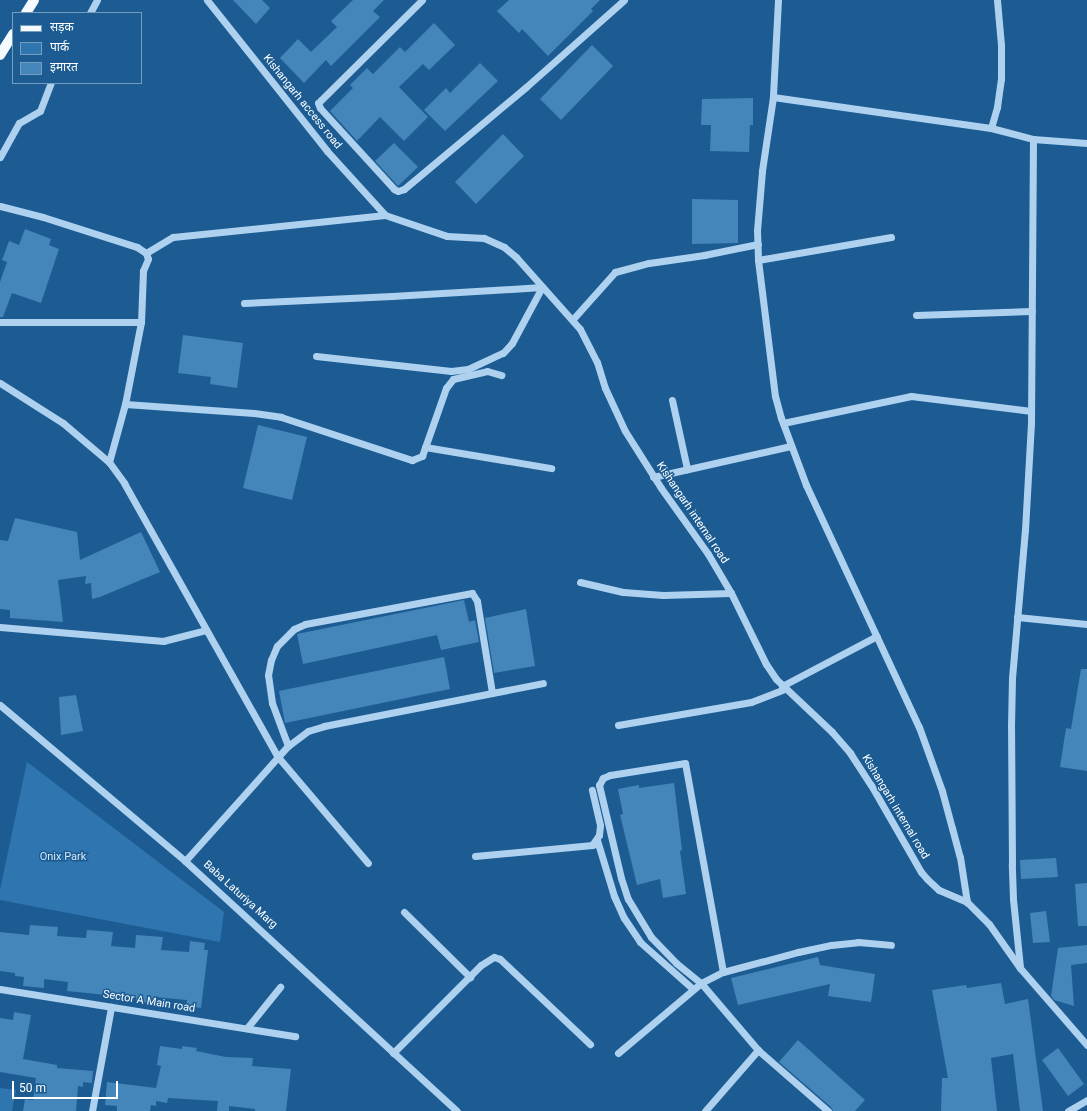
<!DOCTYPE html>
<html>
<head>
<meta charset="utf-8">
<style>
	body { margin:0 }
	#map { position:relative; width:1087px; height:1111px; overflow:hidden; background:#1c5c93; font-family:Roboto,"Noto Sans Devanagari",sans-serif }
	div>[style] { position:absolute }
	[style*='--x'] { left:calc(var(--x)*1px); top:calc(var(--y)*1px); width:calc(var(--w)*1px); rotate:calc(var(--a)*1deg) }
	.green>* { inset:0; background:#2f76b1 }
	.building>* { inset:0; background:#4485ba }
	.minor>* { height:7px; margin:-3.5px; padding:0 3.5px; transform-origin:3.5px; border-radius:3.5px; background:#add1ef }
	.major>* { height:10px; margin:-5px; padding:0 5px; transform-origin:5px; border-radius:5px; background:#f5faff }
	span { translate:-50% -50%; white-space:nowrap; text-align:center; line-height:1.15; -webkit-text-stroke:3px #1c5c93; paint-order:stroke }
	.street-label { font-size:11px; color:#fff }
	.park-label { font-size:11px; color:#d3e9fa }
	.legend { position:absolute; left:12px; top:12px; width:130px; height:72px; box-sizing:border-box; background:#1c5c93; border:1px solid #779dbe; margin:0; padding:5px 7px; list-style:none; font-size:12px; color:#fff }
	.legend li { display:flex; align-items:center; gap:8px; height:20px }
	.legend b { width:20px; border:1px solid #779dbe }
	.scale { position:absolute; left:12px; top:1081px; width:106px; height:18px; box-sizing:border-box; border:2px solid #fff; border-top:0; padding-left:5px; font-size:12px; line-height:14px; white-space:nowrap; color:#fff; -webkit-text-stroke:3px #1c5c93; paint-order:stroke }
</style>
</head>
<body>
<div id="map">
	<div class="green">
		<i style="clip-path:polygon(27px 762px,224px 912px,220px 942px,0 900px,0 890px)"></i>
		<i style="clip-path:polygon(0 1088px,16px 1090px,12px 1111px,0 1111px)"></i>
	</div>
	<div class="building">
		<i style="clip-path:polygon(233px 0,262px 0,270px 8px,256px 24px)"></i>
		<i style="clip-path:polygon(353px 0,384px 0,373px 11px,380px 17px,331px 66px,326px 60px,304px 83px,280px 58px,298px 39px,311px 52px,337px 27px,331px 21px)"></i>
		<i style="clip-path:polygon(509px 0,600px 0,591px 9px,593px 11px,548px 56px,522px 29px,519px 33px,497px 11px)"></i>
		<i style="clip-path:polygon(434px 23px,455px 45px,429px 70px,423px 64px,399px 87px,428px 117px,404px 141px,380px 117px,357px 141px,330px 111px,353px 88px,350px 85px,367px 68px,373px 74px,400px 47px,405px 52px)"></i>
		<i style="clip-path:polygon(592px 45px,613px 66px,561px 120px,540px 99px)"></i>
		<i style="clip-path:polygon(480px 63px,498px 81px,445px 131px,424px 110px,446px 88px,450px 93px)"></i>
		<i style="clip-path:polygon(753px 98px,753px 125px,750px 125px,749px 152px,710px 151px,711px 125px,701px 125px,702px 99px)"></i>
		<i style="clip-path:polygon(503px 134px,524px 156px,476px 204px,455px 182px)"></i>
		<i style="clip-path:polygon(394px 143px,418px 167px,398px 186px,375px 161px)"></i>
		<i style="clip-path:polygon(692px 199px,738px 200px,738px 243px,692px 244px)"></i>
		<i style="clip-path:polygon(25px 229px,51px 239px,49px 245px,59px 249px,41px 303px,12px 293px,3px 317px,0 317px,0 282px,7px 262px,2px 260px,9px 241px,19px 245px)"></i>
		<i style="clip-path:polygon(183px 335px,243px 343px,237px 388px,210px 384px,211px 377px,178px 373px)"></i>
		<i style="clip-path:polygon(258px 425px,307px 437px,292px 500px,243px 488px)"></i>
		<i style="clip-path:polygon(15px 518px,77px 532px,80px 560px,141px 532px,160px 572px,100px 597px,92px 599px,91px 583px,85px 584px,86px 576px,58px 580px,63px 622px,10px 618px,10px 610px,0 609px,0 540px,8px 541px)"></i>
		<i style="clip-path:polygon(464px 600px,469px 622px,475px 620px,479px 642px,441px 650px,437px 635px,303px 664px,297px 634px)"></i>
		<i style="clip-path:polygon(526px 609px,535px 666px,494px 673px,485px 618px)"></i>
		<i style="clip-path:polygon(444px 657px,450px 689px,285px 723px,279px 691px)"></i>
		<i style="clip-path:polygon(1081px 669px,1087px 669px,1087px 771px,1060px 767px,1066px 728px,1071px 729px)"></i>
		<i style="clip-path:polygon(76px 695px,83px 731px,61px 735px,59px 697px)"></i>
		<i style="clip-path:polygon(674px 783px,682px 850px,680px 851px,686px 894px,663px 898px,660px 879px,637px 885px,620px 815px,623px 814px,618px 789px,639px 785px,639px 788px)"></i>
		<i style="clip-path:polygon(1056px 858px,1058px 877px,1021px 879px,1020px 860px)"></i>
		<i style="clip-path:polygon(1087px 883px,1087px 926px,1078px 926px,1075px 884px)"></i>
		<i style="clip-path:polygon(1046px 911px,1050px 942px,1033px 943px,1030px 913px)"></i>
		<i style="clip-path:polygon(30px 925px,58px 927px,57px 936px,86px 938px,87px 930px,113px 932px,111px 946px,135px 948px,136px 935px,163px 937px,161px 950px,189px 952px,190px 941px,205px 943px,204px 950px,208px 950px,201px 1008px,186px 1006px,187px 1000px,154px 997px,154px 1003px,136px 1002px,136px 998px,67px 991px,68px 982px,44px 979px,44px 988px,23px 986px,24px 977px,15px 976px,15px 973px,0 971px,0 932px,29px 935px)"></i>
		<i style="clip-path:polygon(1087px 945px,1087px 963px,1071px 965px,1074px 1006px,1054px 1000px,1051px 996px,1058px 948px)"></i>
		<i style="clip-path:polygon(818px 957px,820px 965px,875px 974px,871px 1002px,828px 996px,830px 984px,738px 1005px,731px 978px)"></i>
		<i style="clip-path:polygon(1001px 983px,1005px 1004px,1028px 999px,1043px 1111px,1020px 1111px,1013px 1054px,991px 1058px,997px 1111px,941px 1111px,942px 1078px,948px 1078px,932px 990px,966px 985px,967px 988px)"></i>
		<i style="clip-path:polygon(14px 1012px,31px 1015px,23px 1059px,57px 1065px,57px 1068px,93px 1071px,92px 1083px,83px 1082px,83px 1087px,78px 1086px,76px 1111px,23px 1111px,25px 1099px,33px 1100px,36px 1078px,0 1072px,0 1018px,13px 1020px)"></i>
		<i style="clip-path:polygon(798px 1040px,865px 1100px,855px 1111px,833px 1111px,831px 1107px,779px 1062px)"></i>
		<i style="clip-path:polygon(160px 1046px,182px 1049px,182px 1046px,197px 1048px,196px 1051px,226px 1057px,253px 1058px,252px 1066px,291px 1069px,286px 1111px,255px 1111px,255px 1109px,229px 1106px,229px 1111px,217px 1111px,218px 1101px,168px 1098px,167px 1103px,156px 1101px,156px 1106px,151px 1105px,150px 1111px,117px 1111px,117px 1106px,105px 1105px,107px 1082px,156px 1088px,161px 1066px,157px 1065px)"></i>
		<i style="clip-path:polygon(1058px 1048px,1084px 1084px,1068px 1096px,1042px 1060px)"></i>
	</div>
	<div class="minor">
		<i style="--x:207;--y:0;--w:193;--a:51.5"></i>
		<i style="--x:327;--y:151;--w:86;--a:47.8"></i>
		<i style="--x:422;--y:0;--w:146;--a:135.3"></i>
		<i style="--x:318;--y:103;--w:5;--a:68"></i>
		<i style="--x:320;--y:108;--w:110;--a:47.6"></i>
		<i style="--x:394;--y:189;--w:4;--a:27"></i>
		<i style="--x:398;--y:191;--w:6;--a:-18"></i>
		<i style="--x:404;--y:189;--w:159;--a:-39.9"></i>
		<i style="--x:526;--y:87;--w:131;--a:-41.6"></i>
		<i style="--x:778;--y:0;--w:97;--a:93"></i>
		<i style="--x:773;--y:97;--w:75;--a:98.5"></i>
		<i style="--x:762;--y:171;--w:59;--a:94.8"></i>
		<i style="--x:757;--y:230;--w:30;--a:88"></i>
		<i style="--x:758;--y:260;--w:137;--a:82.9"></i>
		<i style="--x:775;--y:396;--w:23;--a:75"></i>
		<i style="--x:781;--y:418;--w:72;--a:69.5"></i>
		<i style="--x:806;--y:485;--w:267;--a:65"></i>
		<i style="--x:919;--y:727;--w:68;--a:70.2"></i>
		<i style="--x:942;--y:791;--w:38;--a:75"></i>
		<i style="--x:952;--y:828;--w:30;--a:75"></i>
		<i style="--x:960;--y:857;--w:46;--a:81.2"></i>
		<i style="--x:90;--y:13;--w:15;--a:-62"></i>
		<i style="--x:773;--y:97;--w:220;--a:8.1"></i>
		<i style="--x:991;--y:128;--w:22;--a:-74"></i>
		<i style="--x:997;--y:107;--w:28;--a:-82"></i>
		<i style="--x:1001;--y:79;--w:34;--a:-90"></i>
		<i style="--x:1001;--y:45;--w:45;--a:-95.1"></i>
		<i style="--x:991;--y:128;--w:43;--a:14.7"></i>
		<i style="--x:1033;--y:139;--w:54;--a:4.2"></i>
		<i style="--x:0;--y:157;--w:39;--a:-61"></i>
		<i style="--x:19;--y:123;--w:24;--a:-30"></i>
		<i style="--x:40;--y:111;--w:30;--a:-69"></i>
		<i style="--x:0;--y:206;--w:44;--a:14.3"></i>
		<i style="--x:43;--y:217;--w:99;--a:17.7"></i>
		<i style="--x:137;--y:247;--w:11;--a:34"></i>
		<i style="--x:146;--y:253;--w:6;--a:72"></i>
		<i style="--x:148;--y:259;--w:13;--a:113"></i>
		<i style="--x:143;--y:271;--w:51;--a:92.2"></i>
		<i style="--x:141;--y:322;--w:84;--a:101"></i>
		<i style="--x:125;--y:404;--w:60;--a:105.4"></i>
		<i style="--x:146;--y:253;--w:31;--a:-31"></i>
		<i style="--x:173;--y:237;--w:213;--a:-5.9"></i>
		<i style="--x:385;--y:215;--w:65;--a:18.7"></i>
		<i style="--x:447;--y:236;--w:37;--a:3"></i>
		<i style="--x:484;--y:238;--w:22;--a:24"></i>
		<i style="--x:504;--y:247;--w:16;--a:40"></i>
		<i style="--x:516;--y:257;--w:96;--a:48.4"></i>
		<i style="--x:580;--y:329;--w:37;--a:63"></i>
		<i style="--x:597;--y:362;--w:27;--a:73"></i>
		<i style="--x:605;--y:388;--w:47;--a:65.1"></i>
		<i style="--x:625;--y:431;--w:67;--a:57.7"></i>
		<i style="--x:661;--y:488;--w:81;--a:54.5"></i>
		<i style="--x:708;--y:554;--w:45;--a:59.5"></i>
		<i style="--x:731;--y:593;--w:79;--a:63.8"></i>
		<i style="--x:766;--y:664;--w:18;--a:56"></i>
		<i style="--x:776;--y:679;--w:77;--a:43.4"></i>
		<i style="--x:832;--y:732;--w:28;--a:49"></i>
		<i style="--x:850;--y:753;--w:38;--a:57"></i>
		<i style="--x:871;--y:785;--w:100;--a:60.1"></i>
		<i style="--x:921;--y:872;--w:9;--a:49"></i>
		<i style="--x:927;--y:879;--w:16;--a:43"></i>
		<i style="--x:939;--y:890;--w:30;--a:23"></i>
		<i style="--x:967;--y:902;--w:31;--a:45"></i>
		<i style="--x:989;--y:924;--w:54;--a:54.8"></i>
		<i style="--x:1020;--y:968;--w:102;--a:49"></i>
		<i style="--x:758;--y:260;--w:135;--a:-9.8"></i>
		<i style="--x:244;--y:303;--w:148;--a:-2.7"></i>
		<i style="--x:392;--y:296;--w:150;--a:-3.4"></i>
		<i style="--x:916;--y:315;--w:116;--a:-2"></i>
		<i style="--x:573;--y:319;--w:63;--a:-48.2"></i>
		<i style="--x:615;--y:272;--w:35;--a:-15"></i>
		<i style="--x:649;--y:263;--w:56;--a:-8.3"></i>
		<i style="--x:704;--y:255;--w:55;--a:-11.5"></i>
		<i style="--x:0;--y:322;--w:141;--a:0"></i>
		<i style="--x:316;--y:356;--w:136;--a:6.3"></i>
		<i style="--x:451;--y:371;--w:17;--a:-7"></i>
		<i style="--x:468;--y:369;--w:38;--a:-25"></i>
		<i style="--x:503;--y:353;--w:13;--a:-48"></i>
		<i style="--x:512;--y:343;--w:64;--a:-61.8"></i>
		<i style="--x:0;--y:383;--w:75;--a:32.4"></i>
		<i style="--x:63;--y:423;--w:60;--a:40.3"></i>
		<i style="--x:109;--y:462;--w:26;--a:54"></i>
		<i style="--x:124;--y:483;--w:314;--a:60.7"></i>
		<i style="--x:278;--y:757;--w:139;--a:49.7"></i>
		<i style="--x:672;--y:400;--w:71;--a:77.7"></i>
		<i style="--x:125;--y:404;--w:129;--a:4"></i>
		<i style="--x:254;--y:413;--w:27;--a:8"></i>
		<i style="--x:281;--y:417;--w:138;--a:18.2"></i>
		<i style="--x:412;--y:460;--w:11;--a:-22"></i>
		<i style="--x:422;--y:456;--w:72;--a:-70.6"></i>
		<i style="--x:446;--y:388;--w:11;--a:-52"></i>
		<i style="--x:453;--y:379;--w:35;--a:-13"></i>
		<i style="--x:487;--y:371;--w:15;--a:16"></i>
		<i style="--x:783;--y:423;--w:131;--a:-11.9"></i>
		<i style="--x:911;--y:396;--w:121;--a:7.1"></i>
		<i style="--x:425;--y:447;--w:128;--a:9.5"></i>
		<i style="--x:653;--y:477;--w:141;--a:-12.7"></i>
		<i style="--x:580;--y:582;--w:44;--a:13.1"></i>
		<i style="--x:623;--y:592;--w:40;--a:4.3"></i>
		<i style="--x:663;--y:595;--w:68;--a:-1.7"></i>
		<i style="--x:1017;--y:617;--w:70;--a:5.7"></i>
		<i style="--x:0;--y:627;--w:164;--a:4.9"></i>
		<i style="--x:163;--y:641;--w:44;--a:-14.3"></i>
		<i style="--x:782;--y:686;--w:107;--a:-27.8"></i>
		<i style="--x:0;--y:705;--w:242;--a:40.1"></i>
		<i style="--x:185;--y:861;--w:369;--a:42.6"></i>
		<i style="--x:618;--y:725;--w:135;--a:-9.8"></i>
		<i style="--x:751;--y:702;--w:36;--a:-21"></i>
		<i style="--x:288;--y:746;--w:46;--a:-110.4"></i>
		<i style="--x:272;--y:703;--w:28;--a:-98"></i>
		<i style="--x:268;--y:675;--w:15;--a:-79"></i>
		<i style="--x:271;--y:660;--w:15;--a:-67"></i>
		<i style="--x:277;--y:646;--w:24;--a:-45"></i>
		<i style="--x:294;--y:629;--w:12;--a:-24"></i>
		<i style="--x:305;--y:624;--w:170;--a:-10.5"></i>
		<i style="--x:472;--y:593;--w:9;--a:58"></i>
		<i style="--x:477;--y:601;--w:93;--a:80.7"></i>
		<i style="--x:597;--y:840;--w:59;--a:73.1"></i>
		<i style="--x:614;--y:896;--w:24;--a:66"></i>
		<i style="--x:624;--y:918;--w:29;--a:56"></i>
		<i style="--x:640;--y:942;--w:71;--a:41.6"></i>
		<i style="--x:475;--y:856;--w:118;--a:-5.4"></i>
		<i style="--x:592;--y:845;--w:12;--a:-55"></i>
		<i style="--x:599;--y:835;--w:10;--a:-84"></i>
		<i style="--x:600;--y:825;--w:36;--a:-103"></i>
		<i style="--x:185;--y:861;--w:154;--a:-48.2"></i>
		<i style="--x:288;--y:746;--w:25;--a:-37"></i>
		<i style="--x:308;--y:731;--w:17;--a:-17"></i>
		<i style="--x:324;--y:726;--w:223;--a:-11.1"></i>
		<i style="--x:404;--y:912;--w:93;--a:44.6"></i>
		<i style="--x:1020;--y:967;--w:68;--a:-95.9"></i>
		<i style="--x:1013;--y:899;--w:35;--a:-92"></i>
		<i style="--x:1012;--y:864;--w:138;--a:-90.4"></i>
		<i style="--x:1011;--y:726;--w:48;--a:-88.8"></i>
		<i style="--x:1012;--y:678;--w:149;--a:-85"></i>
		<i style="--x:1025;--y:530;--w:106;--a:-86.8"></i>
		<i style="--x:1031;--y:424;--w:285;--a:-89.6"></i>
		<i style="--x:723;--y:972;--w:212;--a:-100.3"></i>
		<i style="--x:685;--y:763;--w:76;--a:170.9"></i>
		<i style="--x:610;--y:775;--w:8;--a:157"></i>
		<i style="--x:603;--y:778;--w:8;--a:120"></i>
		<i style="--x:599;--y:785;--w:96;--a:76.7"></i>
		<i style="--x:621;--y:878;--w:22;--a:72"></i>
		<i style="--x:628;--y:899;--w:44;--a:58.8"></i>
		<i style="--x:651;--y:937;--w:36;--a:46"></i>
		<i style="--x:676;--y:963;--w:32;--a:39"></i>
		<i style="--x:701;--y:983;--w:88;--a:49.6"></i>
		<i style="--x:758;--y:1050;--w:93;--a:41.1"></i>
		<i style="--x:0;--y:989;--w:299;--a:9.1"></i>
		<i style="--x:247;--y:1028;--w:53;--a:-51.2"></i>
		<i style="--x:393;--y:1053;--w:124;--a:-45"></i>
		<i style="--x:481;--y:965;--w:15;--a:-32"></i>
		<i style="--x:494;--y:957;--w:6;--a:18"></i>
		<i style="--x:500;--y:959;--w:124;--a:43.4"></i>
		<i style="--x:618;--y:1053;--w:109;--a:-40.1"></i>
		<i style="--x:701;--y:983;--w:25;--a:-27"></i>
		<i style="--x:723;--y:972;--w:78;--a:-14.9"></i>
		<i style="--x:798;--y:952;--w:34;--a:-12"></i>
		<i style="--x:831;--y:945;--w:27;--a:-6"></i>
		<i style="--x:858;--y:942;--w:33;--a:5"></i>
		<i style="--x:92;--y:1111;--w:106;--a:-79.6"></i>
		<i style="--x:705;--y:1111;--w:81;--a:-49"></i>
		<i style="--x:1068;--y:1111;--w:22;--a:-30"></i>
	</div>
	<div class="major">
		<i style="--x:26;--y:13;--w:15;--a:-58"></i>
		<i style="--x:0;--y:55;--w:25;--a:-58"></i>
	</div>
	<div class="street-label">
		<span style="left:302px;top:102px;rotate:51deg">Kishangarh access road</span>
		<span style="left:692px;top:513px;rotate:56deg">Kishangarh internal road</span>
		<span style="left:895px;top:807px;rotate:59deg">Kishangarh internal road</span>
		<span style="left:240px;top:895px;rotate:42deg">Baba Laturiya Marg</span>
		<span style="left:149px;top:1002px;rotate:9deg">Sector A Main road</span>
	</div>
	<div class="park-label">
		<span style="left:63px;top:857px">Onix Park</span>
	</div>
	<ul class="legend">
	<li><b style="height:5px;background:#f5faff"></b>सड़क</li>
	<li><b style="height:11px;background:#2f76b1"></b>पार्क</li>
	<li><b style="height:11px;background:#4485ba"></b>इमारत</li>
	</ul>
	<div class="scale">50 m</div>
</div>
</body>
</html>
